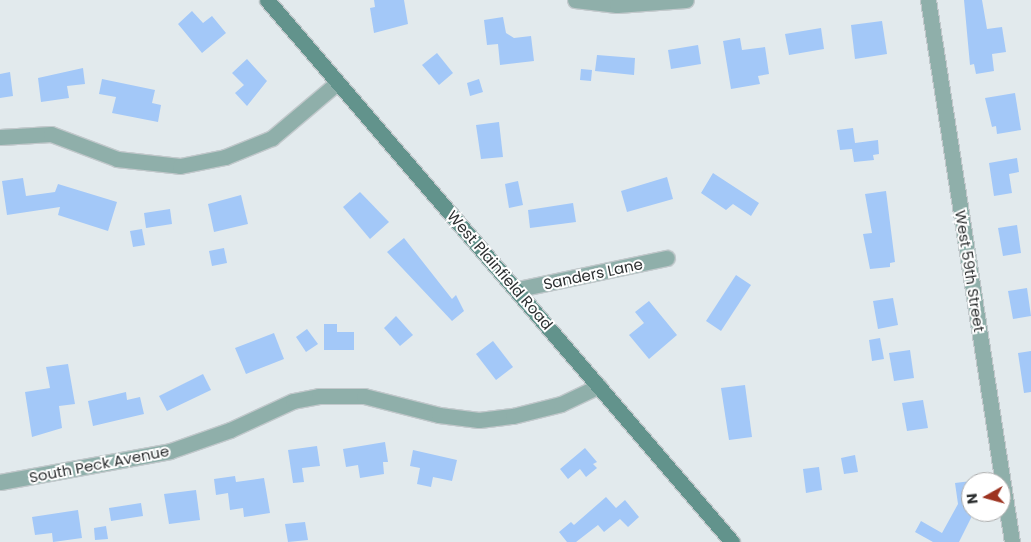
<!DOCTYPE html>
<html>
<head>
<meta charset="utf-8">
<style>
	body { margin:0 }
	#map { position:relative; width:1031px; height:542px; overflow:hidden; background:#e2eaed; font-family:Poppins,sans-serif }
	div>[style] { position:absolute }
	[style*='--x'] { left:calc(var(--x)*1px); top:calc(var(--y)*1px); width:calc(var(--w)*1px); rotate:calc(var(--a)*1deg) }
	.building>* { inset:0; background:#a3c8f8 }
	.roads { filter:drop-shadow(1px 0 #c1c8cb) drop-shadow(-1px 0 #c1c8cb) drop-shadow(0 1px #c1c8cb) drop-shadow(0 -1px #c1c8cb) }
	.street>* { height:15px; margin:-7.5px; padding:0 7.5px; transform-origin:7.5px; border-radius:7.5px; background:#8fafaa }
	.secondary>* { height:15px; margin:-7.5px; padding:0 7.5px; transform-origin:7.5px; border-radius:7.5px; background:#62938c }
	span { translate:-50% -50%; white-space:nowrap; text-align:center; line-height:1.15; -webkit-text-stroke:4px #fff; paint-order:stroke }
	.street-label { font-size:15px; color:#2c2f30 }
	.north { position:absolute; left:961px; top:472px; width:50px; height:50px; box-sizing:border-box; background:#fff; border:1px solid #abacac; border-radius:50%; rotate:263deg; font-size:14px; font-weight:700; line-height:20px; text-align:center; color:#2c2f30 }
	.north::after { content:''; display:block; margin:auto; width:18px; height:22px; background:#9d3320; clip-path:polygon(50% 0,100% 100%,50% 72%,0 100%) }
</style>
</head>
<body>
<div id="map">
	<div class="building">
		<i style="clip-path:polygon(374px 0,404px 0,408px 24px,374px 33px,370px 8px,375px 7px)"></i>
		<i style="clip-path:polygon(964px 0,982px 0,987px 29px,1002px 27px,1006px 52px,992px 54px,994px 71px,976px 74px,974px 64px,970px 65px)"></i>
		<i style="clip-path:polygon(192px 11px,203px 23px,212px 16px,226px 33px,202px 53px,178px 24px)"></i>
		<i style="clip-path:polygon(503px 17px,506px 33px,514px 38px,531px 36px,534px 61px,500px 65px,498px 44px,487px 45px,484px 20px)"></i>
		<i style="clip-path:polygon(882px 21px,887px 54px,855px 59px,851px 25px)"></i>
		<i style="clip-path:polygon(821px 28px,824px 49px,789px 55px,785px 34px)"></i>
		<i style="clip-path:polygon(740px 38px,742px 50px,765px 47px,769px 74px,758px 76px,760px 84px,731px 89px,723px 41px)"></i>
		<i style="clip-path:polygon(698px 45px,701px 64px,671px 69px,668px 50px)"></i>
		<i style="clip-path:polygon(437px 53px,453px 73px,439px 85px,422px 65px)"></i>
		<i style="clip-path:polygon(597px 55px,635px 58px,634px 75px,595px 71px)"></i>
		<i style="clip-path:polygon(247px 59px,267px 81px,247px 106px,235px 93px,244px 85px,232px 73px)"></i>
		<i style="clip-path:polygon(83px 68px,85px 84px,67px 86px,69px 98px,41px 102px,38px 78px)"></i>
		<i style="clip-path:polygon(581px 69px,592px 70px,591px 81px,580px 80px)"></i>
		<i style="clip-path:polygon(10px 72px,13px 96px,0 98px,0 74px)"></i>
		<i style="clip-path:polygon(102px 79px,155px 90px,152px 103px,161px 105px,158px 122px,112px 113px,116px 97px,99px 94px)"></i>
		<i style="clip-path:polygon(479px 79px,483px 92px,470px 96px,467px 83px)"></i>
		<i style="clip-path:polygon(1015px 93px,1021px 130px,997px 134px,996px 126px,992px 127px,985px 98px)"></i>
		<i style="clip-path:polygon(499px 122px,503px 157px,481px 159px,476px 125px)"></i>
		<i style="clip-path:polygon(853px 128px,855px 143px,878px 140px,879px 154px,873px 155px,874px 160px,854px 162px,852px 149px,840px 150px,837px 130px)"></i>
		<i style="clip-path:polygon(1017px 158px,1019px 172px,1009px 174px,1012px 193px,994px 196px,989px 163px)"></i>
		<i style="clip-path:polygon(713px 173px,759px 203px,751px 216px,733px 204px,726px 210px,701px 193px)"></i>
		<i style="clip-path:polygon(667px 177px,673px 199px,627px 212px,621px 191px)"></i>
		<i style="clip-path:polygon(23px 178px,26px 196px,55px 192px,58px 184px,117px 202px,108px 231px,58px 215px,60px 207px,7px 215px,2px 181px)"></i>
		<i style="clip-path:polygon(518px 181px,523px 205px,509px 208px,505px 184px)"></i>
		<i style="clip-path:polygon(886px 191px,895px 262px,890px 263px,890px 267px,870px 269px,863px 234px,872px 233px,865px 194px)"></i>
		<i style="clip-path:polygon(360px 192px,389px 222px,370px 239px,343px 207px)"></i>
		<i style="clip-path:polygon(241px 195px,248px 224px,214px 232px,208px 204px)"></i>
		<i style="clip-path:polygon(573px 203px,576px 222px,530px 228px,528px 210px)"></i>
		<i style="clip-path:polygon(170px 209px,172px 224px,146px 228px,144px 213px)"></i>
		<i style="clip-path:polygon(1017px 225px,1021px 253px,1003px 256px,998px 228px)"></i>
		<i style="clip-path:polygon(142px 229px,145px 245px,133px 247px,130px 231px)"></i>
		<i style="clip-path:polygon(404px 238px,452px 299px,456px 295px,464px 311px,452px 321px,387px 252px)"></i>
		<i style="clip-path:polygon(224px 248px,227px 263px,212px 266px,209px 251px)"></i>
		<i style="clip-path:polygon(736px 275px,751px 285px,721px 331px,706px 321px)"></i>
		<i style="clip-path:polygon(1027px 288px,1031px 316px,1013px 319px,1008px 291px)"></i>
		<i style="clip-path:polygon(893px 298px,898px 325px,878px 329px,873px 301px)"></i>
		<i style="clip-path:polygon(649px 301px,677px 335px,649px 359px,629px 335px,644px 323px,635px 312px)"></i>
		<i style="clip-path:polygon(396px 316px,413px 335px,400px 346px,384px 328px)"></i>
		<i style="clip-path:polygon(324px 324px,337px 324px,337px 332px,354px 332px,354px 350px,324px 350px)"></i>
		<i style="clip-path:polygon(307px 329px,318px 344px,306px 352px,296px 337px)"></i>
		<i style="clip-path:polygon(274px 333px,284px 359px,246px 374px,235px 348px)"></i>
		<i style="clip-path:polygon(880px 338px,884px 359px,872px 361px,869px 340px)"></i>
		<i style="clip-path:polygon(493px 341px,513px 367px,496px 380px,476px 354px)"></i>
		<i style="clip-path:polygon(910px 350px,914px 378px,894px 381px,889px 353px)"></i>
		<i style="clip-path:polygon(1031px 351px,1031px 392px,1024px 393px,1018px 353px)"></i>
		<i style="clip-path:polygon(68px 364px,75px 404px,59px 406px,62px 428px,32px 437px,25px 392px,50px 388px,46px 367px)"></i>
		<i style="clip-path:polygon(203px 374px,211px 390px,167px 411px,159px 396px)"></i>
		<i style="clip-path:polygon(745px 385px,752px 437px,729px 440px,721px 388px)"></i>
		<i style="clip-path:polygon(126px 392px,127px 400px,140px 397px,144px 414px,93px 426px,88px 401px)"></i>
		<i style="clip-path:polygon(923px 400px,928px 428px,907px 431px,902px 403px)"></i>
		<i style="clip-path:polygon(385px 442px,388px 462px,383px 462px,384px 474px,360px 478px,358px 465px,346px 467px,343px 449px)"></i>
		<i style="clip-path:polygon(317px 446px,320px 466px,302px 468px,304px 482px,293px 483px,288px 450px)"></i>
		<i style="clip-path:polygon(585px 448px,597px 462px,593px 464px,597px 468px,586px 477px,580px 469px,568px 479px,560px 469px)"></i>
		<i style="clip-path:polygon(413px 450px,457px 460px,452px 481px,433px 477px,431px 487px,417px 484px,420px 468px,410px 466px)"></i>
		<i style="clip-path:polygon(855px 455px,858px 472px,844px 474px,841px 458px)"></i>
		<i style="clip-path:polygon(819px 467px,822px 490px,806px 493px,803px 469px)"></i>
		<i style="clip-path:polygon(235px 476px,236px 482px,264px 478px,270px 513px,244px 517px,243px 508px,230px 510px,228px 493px,216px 495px,214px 479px)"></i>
		<i style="clip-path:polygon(971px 481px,971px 518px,959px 542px,933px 542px,915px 532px,921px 521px,942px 533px,958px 504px,955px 483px)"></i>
		<i style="clip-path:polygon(196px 490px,200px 520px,169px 524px,164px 494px)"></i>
		<i style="clip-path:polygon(606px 497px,616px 508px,625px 500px,639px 517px,628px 527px,620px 519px,604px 532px,598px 525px,576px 542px,567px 542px,559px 532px,571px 522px,574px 525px)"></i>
		<i style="clip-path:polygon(141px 503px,143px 516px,111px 521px,109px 508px)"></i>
		<i style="clip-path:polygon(78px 510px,82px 538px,53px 542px,52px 533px,35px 535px,32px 517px)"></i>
		<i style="clip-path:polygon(305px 522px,308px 540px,288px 542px,285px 524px)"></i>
		<i style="clip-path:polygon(106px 526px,108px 539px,95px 540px,94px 528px)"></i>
	</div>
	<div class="roads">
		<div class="street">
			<i style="--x:575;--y:0;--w:42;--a:6.8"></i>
			<i style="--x:617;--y:5;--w:69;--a:-4.1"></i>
			<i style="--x:928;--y:0;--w:548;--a:81.19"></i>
			<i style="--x:0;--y:137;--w:51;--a:-3.4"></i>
			<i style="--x:51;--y:134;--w:71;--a:20.7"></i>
			<i style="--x:117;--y:159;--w:63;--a:6.3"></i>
			<i style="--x:180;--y:166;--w:46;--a:-11.3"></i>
			<i style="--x:225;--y:157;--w:51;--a:-22"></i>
			<i style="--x:272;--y:138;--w:85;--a:-40.2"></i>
			<i style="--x:518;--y:289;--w:152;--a:-11.8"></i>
			<i style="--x:0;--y:482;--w:173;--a:-10.3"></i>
			<i style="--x:170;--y:451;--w:64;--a:-19.3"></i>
			<i style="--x:230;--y:430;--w:69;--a:-24.7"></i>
			<i style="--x:293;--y:401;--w:26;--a:-11"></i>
			<i style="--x:319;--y:396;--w:45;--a:0"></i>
			<i style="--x:364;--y:396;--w:77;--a:14.2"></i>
			<i style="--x:439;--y:415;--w:40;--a:7.1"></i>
			<i style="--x:479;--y:420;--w:34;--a:-7"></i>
			<i style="--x:513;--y:416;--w:49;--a:-14"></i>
			<i style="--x:561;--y:404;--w:42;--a:-25.3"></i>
		</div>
		<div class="secondary">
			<i style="--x:267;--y:0;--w:714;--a:49.37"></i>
		</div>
	</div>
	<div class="street-label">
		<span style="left:500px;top:270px;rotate:49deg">West Plainfield Road</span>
		<span style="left:970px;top:271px;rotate:81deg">West 59th Street</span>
		<span style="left:593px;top:274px;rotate:-12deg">Sanders Lane</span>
		<span style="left:99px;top:464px;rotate:-11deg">South Peck Avenue</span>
	</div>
	<div class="north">N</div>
</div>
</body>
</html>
